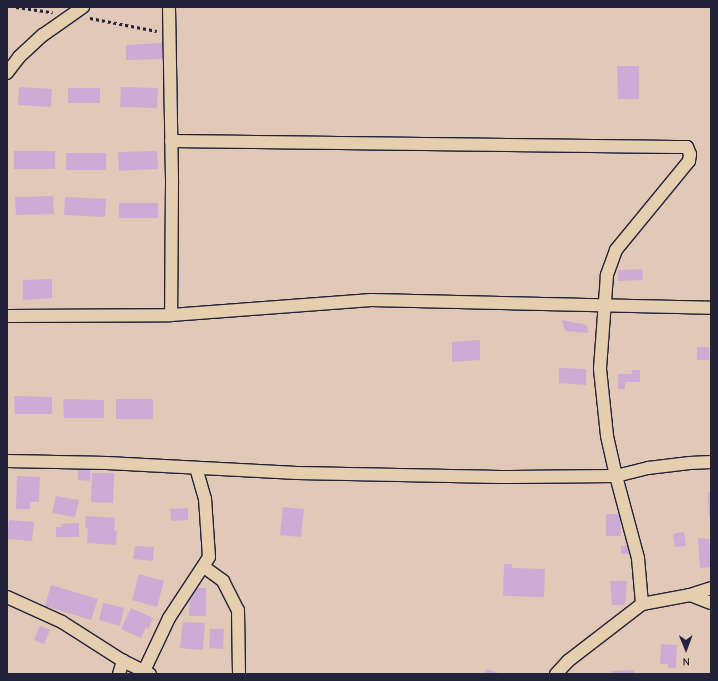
<!DOCTYPE html>
<html>
<head>
<meta charset="utf-8">
<style>
	body { margin:0 }
	#map { position:relative; width:718px; height:681px; overflow:hidden; background:#e1c8b7; font-family:"Comic Neue",sans-serif }
	div>[style] { position:absolute }
	[style*='--x'] { left:calc(var(--x)*1px); top:calc(var(--y)*1px); width:calc(var(--w)*1px); rotate:calc(var(--a)*1deg) }
	.building>* { inset:0; background:#ceabd5 }
	.path>* { height:2.5px; margin-top:-1.25px; transform-origin:0; background:repeating-linear-gradient(90deg,#22223b 0 3px,transparent 0 6px) }
	.roads { filter:drop-shadow(1px 0 #22223b) drop-shadow(-1px 0 #22223b) drop-shadow(0 1px #22223b) drop-shadow(0 -1px #22223b) }
	.street>* { height:12px; margin:-6px; padding:0 6px; transform-origin:6px; border-radius:6px; background:#e6cfaf }
	span { translate:-50% -50%; white-space:nowrap; text-align:center; line-height:1.15; -webkit-text-stroke:3.5px #e6cfaf; paint-order:stroke }
	.frame { position:absolute; inset:0; border:8px solid #22223b; pointer-events:none }
	.north { position:absolute; left:666px; top:629px; width:40px; height:40px; -webkit-text-stroke:3px #e6cfaf; paint-order:stroke; rotate:179deg; font-size:11px; font-weight:700; line-height:16px; text-align:center; color:#22223b }
	.north::after { content:''; display:block; margin:auto; width:14px; height:18px; background:#22223b; clip-path:polygon(50% 0,100% 100%,50% 72%,0 100%) }
</style>
</head>
<body>
<div id="map">
	<div class="building">
		<i style="clip-path:polygon(162px 43px,163px 59px,126px 60px,126px 45px)"></i>
		<i style="clip-path:polygon(617px 66px,639px 66px,639px 99px,618px 99px)"></i>
		<i style="clip-path:polygon(19px 87px,52px 89px,51px 107px,18px 105px)"></i>
		<i style="clip-path:polygon(121px 87px,158px 88px,157px 108px,120px 107px)"></i>
		<i style="clip-path:polygon(68px 88px,100px 88px,100px 103px,68px 103px)"></i>
		<i style="clip-path:polygon(14px 151px,55px 151px,55px 169px,14px 169px)"></i>
		<i style="clip-path:polygon(157px 151px,158px 169px,119px 171px,118px 152px)"></i>
		<i style="clip-path:polygon(66px 153px,106px 153px,106px 170px,66px 170px)"></i>
		<i style="clip-path:polygon(53px 196px,54px 214px,16px 215px,15px 197px)"></i>
		<i style="clip-path:polygon(65px 197px,106px 199px,105px 217px,64px 215px)"></i>
		<i style="clip-path:polygon(119px 203px,158px 203px,158px 218px,119px 218px)"></i>
		<i style="clip-path:polygon(642px 269px,643px 280px,618px 281px,618px 270px)"></i>
		<i style="clip-path:polygon(52px 279px,52px 298px,23px 300px,23px 280px)"></i>
		<i style="clip-path:polygon(562px 320px,587px 325px,588px 333px,565px 331px)"></i>
		<i style="clip-path:polygon(480px 340px,480px 360px,452px 362px,452px 342px)"></i>
		<i style="clip-path:polygon(697px 347px,709px 347px,709px 360px,697px 360px)"></i>
		<i style="clip-path:polygon(559px 368px,586px 369px,586px 385px,559px 383px)"></i>
		<i style="clip-path:polygon(632px 370px,640px 370px,640px 382px,625px 382px,625px 389px,618px 389px,618px 374px,632px 374px)"></i>
		<i style="clip-path:polygon(14px 396px,52px 397px,52px 414px,15px 414px)"></i>
		<i style="clip-path:polygon(63px 399px,104px 400px,104px 418px,64px 418px)"></i>
		<i style="clip-path:polygon(116px 399px,153px 399px,153px 419px,116px 419px)"></i>
		<i style="clip-path:polygon(78px 464px,91px 464px,90px 481px,78px 480px)"></i>
		<i style="clip-path:polygon(92px 473px,114px 473px,113px 503px,91px 502px)"></i>
		<i style="clip-path:polygon(17px 476px,40px 477px,39px 502px,30px 502px,30px 509px,16px 509px)"></i>
		<i style="clip-path:polygon(708px 492px,711px 492px,711px 517px,709px 517px)"></i>
		<i style="clip-path:polygon(56px 496px,79px 500px,75px 517px,52px 513px)"></i>
		<i style="clip-path:polygon(283px 507px,304px 509px,301px 537px,280px 535px)"></i>
		<i style="clip-path:polygon(188px 508px,188px 520px,171px 521px,170px 509px)"></i>
		<i style="clip-path:polygon(606px 514px,620px 514px,621px 536px,606px 536px)"></i>
		<i style="clip-path:polygon(86px 516px,115px 518px,114px 530px,117px 531px,116px 545px,87px 543px,88px 528px,85px 528px)"></i>
		<i style="clip-path:polygon(9px 520px,34px 522px,32px 541px,7px 539px)"></i>
		<i style="clip-path:polygon(79px 523px,79px 537px,56px 537px,56px 527px,61px 527px,61px 524px)"></i>
		<i style="clip-path:polygon(684px 532px,686px 546px,675px 547px,673px 534px)"></i>
		<i style="clip-path:polygon(698px 538px,709px 539px,711px 567px,700px 568px)"></i>
		<i style="clip-path:polygon(135px 546px,154px 547px,153px 561px,133px 559px)"></i>
		<i style="clip-path:polygon(621px 546px,628px 546px,629px 554px,621px 554px)"></i>
		<i style="clip-path:polygon(504px 564px,512px 564px,512px 568px,545px 569px,544px 597px,503px 596px)"></i>
		<i style="clip-path:polygon(139px 574px,164px 581px,157px 607px,132px 600px)"></i>
		<i style="clip-path:polygon(610px 581px,627px 581px,625px 605px,612px 605px)"></i>
		<i style="clip-path:polygon(51px 585px,98px 599px,91px 620px,45px 606px)"></i>
		<i style="clip-path:polygon(190px 588px,206px 588px,206px 616px,189px 616px)"></i>
		<i style="clip-path:polygon(103px 603px,124px 608px,120px 626px,99px 620px)"></i>
		<i style="clip-path:polygon(131px 608px,153px 618px,148px 629px,146px 627px,141px 638px,121px 629px)"></i>
		<i style="clip-path:polygon(183px 622px,205px 623px,203px 650px,180px 648px)"></i>
		<i style="clip-path:polygon(40px 626px,50px 630px,44px 644px,34px 640px)"></i>
		<i style="clip-path:polygon(210px 629px,224px 629px,223px 649px,209px 648px)"></i>
		<i style="clip-path:polygon(661px 644px,677px 645px,676px 668px,668px 668px,668px 664px,660px 664px)"></i>
		<i style="clip-path:polygon(486px 669px,502px 674px,485px 674px)"></i>
		<i style="clip-path:polygon(634px 670px,634px 674px,612px 674px,611px 671px)"></i>
	</div>
	<div class="path">
		<i style="--x:16;--y:7;--w:37;--a:8"></i>
		<i style="--x:90;--y:18;--w:68;--a:11"></i>
	</div>
	<div class="roads">
		<div class="street">
			<i style="--x:169;--y:7;--w:177;--a:89"></i>
			<i style="--x:172;--y:184;--w:131;--a:90.4"></i>
			<i style="--x:7;--y:73;--w:20;--a:-53"></i>
			<i style="--x:19;--y:57;--w:33;--a:-43"></i>
			<i style="--x:43;--y:35;--w:49;--a:-35"></i>
			<i style="--x:171;--y:141;--w:516;--a:0.67"></i>
			<i style="--x:687;--y:147;--w:8;--a:67"></i>
			<i style="--x:690;--y:154;--w:7;--a:98"></i>
			<i style="--x:689;--y:161;--w:115;--a:129.4"></i>
			<i style="--x:616;--y:250;--w:27;--a:110"></i>
			<i style="--x:607;--y:275;--w:94;--a:94.3"></i>
			<i style="--x:600;--y:369;--w:67;--a:84"></i>
			<i style="--x:607;--y:436;--w:41;--a:77.3"></i>
			<i style="--x:616;--y:476;--w:33;--a:-14"></i>
			<i style="--x:648;--y:468;--w:42;--a:-6.8"></i>
			<i style="--x:690;--y:463;--w:21;--a:-3"></i>
			<i style="--x:7;--y:316;--w:164;--a:-0.3"></i>
			<i style="--x:171;--y:315;--w:201;--a:-4.3"></i>
			<i style="--x:371;--y:300;--w:340;--a:1.3"></i>
			<i style="--x:7;--y:461;--w:100;--a:1.1"></i>
			<i style="--x:107;--y:463;--w:190;--a:3"></i>
			<i style="--x:297;--y:473;--w:204;--a:1.1"></i>
			<i style="--x:501;--y:477;--w:115;--a:-0.5"></i>
			<i style="--x:616;--y:476;--w:85;--a:75"></i>
			<i style="--x:638;--y:558;--w:46;--a:85"></i>
			<i style="--x:204;--y:567;--w:24;--a:36"></i>
			<i style="--x:223;--y:581;--w:33;--a:63"></i>
			<i style="--x:238;--y:610;--w:64;--a:89.1"></i>
			<i style="--x:690;--y:595;--w:22;--a:-18"></i>
			<i style="--x:7;--y:597;--w:60;--a:24.4"></i>
			<i style="--x:62;--y:622;--w:72;--a:32.6"></i>
			<i style="--x:123;--y:661;--w:30;--a:26"></i>
			<i style="--x:144;--y:671;--w:59;--a:-64.7"></i>
			<i style="--x:169;--y:618;--w:73;--a:-56.7"></i>
			<i style="--x:209;--y:557;--w:58;--a:-93.9"></i>
			<i style="--x:205;--y:499;--w:32;--a:-106"></i>
			<i style="--x:119;--y:674;--w:14;--a:-73"></i>
			<i style="--x:556;--y:674;--w:18;--a:-47"></i>
			<i style="--x:568;--y:661;--w:93;--a:-37.6"></i>
			<i style="--x:642;--y:604;--w:49;--a:-10.6"></i>
			<i style="--x:690;--y:595;--w:22;--a:21"></i>
		</div>
	</div>
	<div class="frame"></div>
	<div class="north">N</div>
</div>
</body>
</html>
